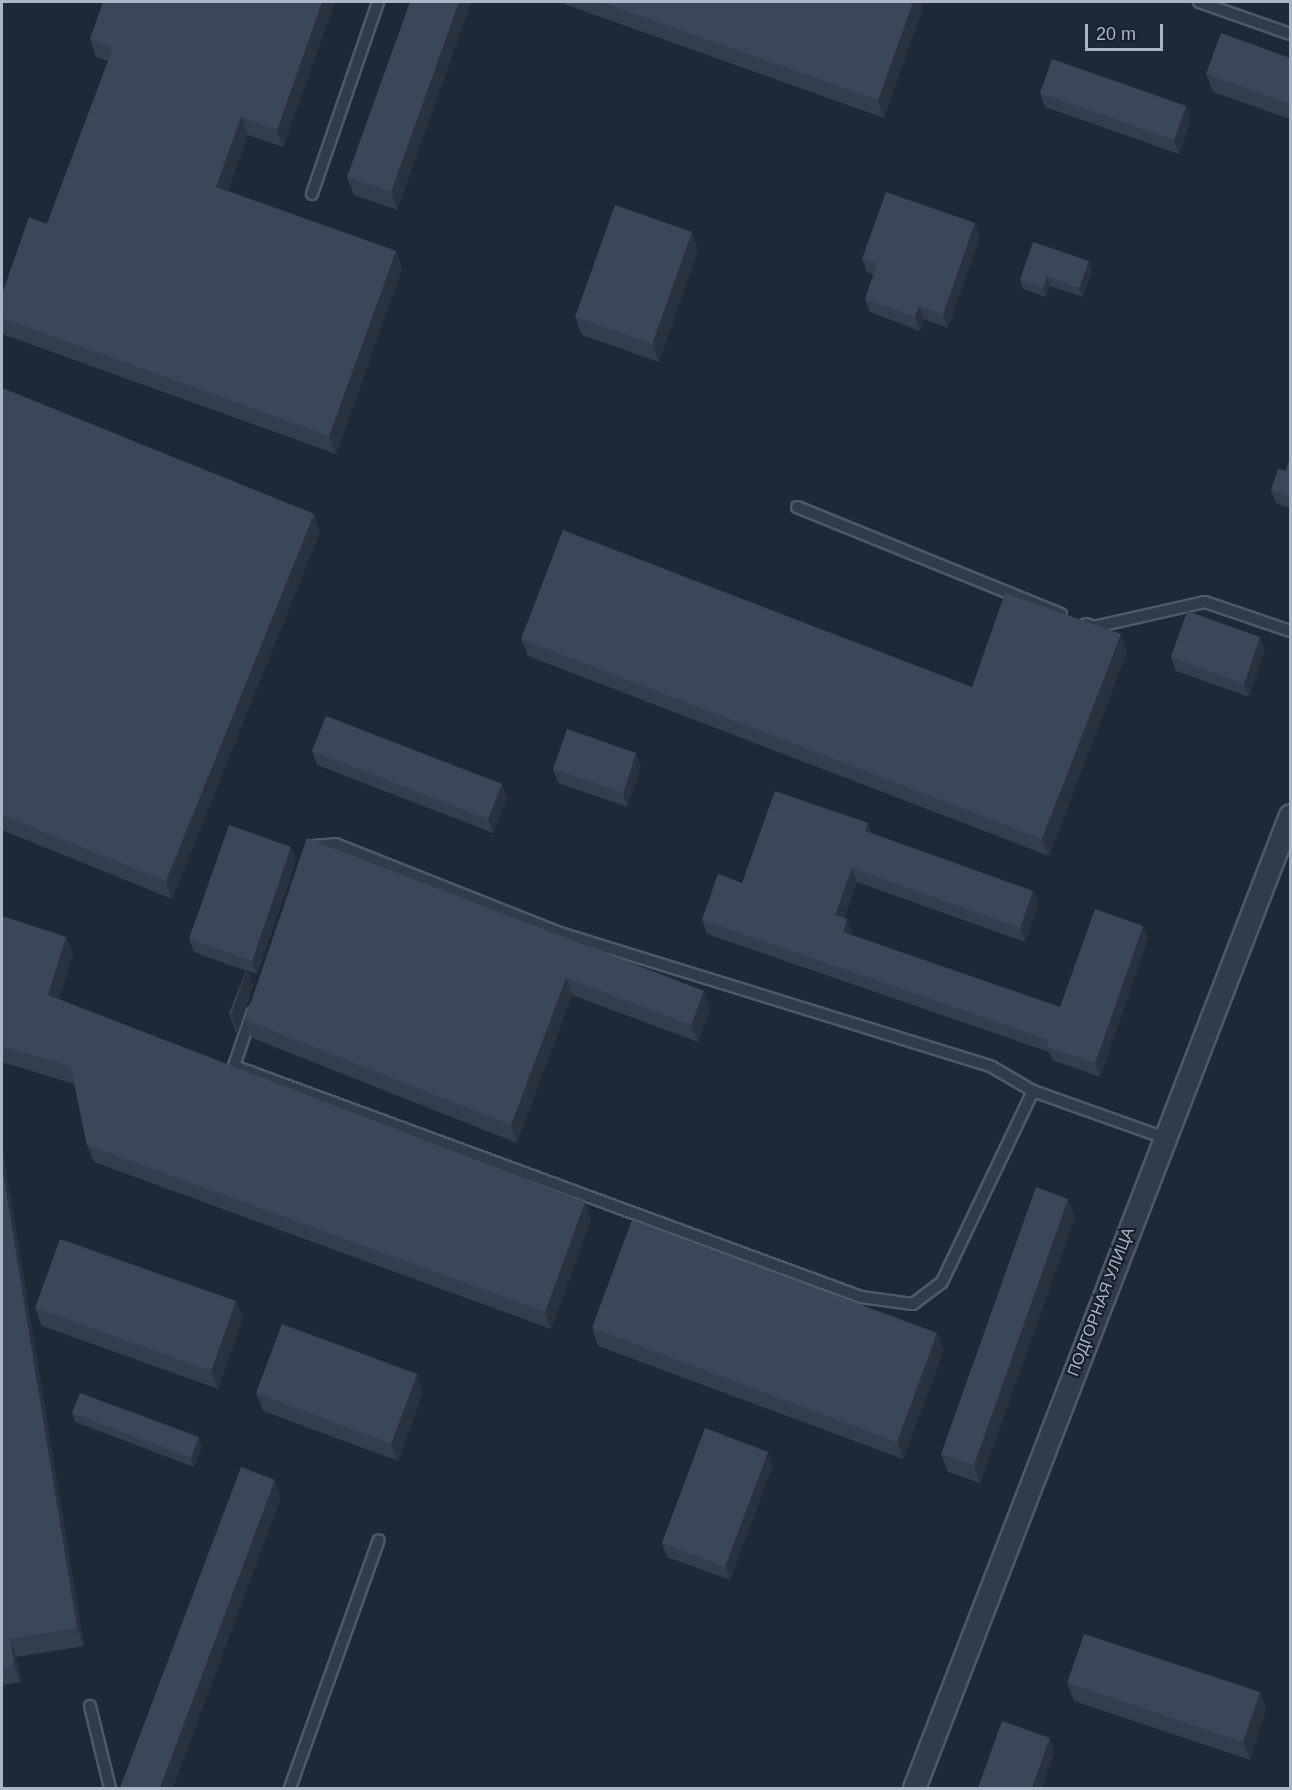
<!DOCTYPE html>
<html>
<head>
<meta charset="utf-8">
<style>
	body { margin:0 }
	#map { position:relative; width:1292px; height:1790px; overflow:hidden; background:#1e2938; font-family:Helvetica,sans-serif }
	div>[style] { position:absolute }
	[style*='--x'] { left:calc(var(--x)*1px); top:calc(var(--y)*1px); width:calc(var(--w)*1px); rotate:calc(var(--a)*1deg) }
	.roads { filter:drop-shadow(2px 0 #505867) drop-shadow(-2px 0 #505867) drop-shadow(0 2px #505867) drop-shadow(0 -2px #505867) }
	.lane>* { height:10px; margin:-5px; padding:0 5px; transform-origin:5px; border-radius:5px; background:#323b49 }
	.street>* { height:21px; margin:-10.5px; padding:0 10.5px; transform-origin:10.5px; border-radius:10.5px; background:#323b49 }
	.wall>* { inset:0; background:#323d4d }
	.shaded-wall>* { inset:0; background:#29323e }
	.building>* { inset:0; background:#3a4759 }
	span { translate:-50% -50%; white-space:nowrap; text-align:center; line-height:1.15; -webkit-text-stroke:4.5px #18202d; paint-order:stroke }
	.street-label { font-size:16px; color:#acb5c6 }
	.frame { position:absolute; inset:0; border:3px solid #acb5c6; pointer-events:none }
	.scale { position:absolute; left:1085px; top:24px; width:78px; height:27px; box-sizing:border-box; border:3px solid #acb5c6; border-top:0; padding-left:8px; font-size:18px; line-height:21px; white-space:nowrap; color:#acb5c6; -webkit-text-stroke:4px #18202d; paint-order:stroke }
</style>
</head>
<body>
<div id="map">
	<div class="roads">
		<div class="lane">
			<i style="--x:1199;--y:2;--w:96;--a:19.4"></i>
			<i style="--x:312;--y:194;--w:203;--a:-71"></i>
			<i style="--x:797;--y:507;--w:285;--a:22.1"></i>
			<i style="--x:1086;--y:624;--w:9;--a:21"></i>
			<i style="--x:1094;--y:627;--w:114;--a:-12.7"></i>
			<i style="--x:1205;--y:602;--w:90;--a:18.8"></i>
			<i style="--x:314;--y:846;--w:21;--a:-5"></i>
			<i style="--x:335;--y:844;--w:239;--a:21.6"></i>
			<i style="--x:557;--y:932;--w:455;--a:17.2"></i>
			<i style="--x:992;--y:1067;--w:48;--a:30.3"></i>
			<i style="--x:1033;--y:1091;--w:140;--a:19.6"></i>
			<i style="--x:252;--y:1013;--w:56;--a:108.8"></i>
			<i style="--x:234;--y:1066;--w:668;--a:20.22"></i>
			<i style="--x:861;--y:1297;--w:52;--a:7.7"></i>
			<i style="--x:913;--y:1304;--w:36;--a:-37"></i>
			<i style="--x:942;--y:1282;--w:212;--a:-64.5"></i>
			<i style="--x:90;--y:1706;--w:84;--a:76.3"></i>
			<i style="--x:290;--y:1788;--w:263;--a:-70.3"></i>
		</div>
		<div class="street">
			<i style="--x:914;--y:1788;--w:1043;--a:-68.87"></i>
		</div>
	</div>
	<div class="wall">
		<i style="clip-path:polygon(335px 2px,283px 147px,248px 135px,228px 191px,396px 251px,402px 269px,336px 454px,2px 334px,2px 294px,47px 224px,108px 61px,96px 57px,90px 39px)"></i>
		<i style="clip-path:polygon(563px 2px,913px 2px,923px 7px,884px 118px,564px 4px)"></i>
		<i style="clip-path:polygon(471px 3px,397px 210px,354px 195px,347px 177px)"></i>
		<i style="clip-path:polygon(1290px 58px,1290px 119px,1213px 92px,1206px 74px)"></i>
		<i style="clip-path:polygon(1040px 93px,1186px 106px,1191px 120px,1179px 154px,1045px 107px)"></i>
		<i style="clip-path:polygon(980px 237px,948px 328px,924px 319px,920px 331px,870px 312px,865px 299px,874px 275px,867px 272px,862px 259px)"></i>
		<i style="clip-path:polygon(698px 250px,659px 362px,582px 335px,575px 317px)"></i>
		<i style="clip-path:polygon(1089px 261px,1092px 270px,1083px 297px,1050px 286px,1046px 297px,1023px 289px,1020px 280px)"></i>
		<i style="clip-path:polygon(2px 388px,314px 514px,320px 532px,172px 899px,2px 830px)"></i>
		<i style="clip-path:polygon(1290px 458px,1290px 508px,1276px 503px,1271px 490px,1286px 471px)"></i>
		<i style="clip-path:polygon(521px 639px,972px 687px,1127px 652px,1049px 856px,528px 656px)"></i>
		<i style="clip-path:polygon(1265px 651px,1249px 697px,1176px 671px,1171px 657px)"></i>
		<i style="clip-path:polygon(312px 751px,502px 784px,507px 798px,493px 833px,317px 765px)"></i>
		<i style="clip-path:polygon(636px 753px,641px 767px,627px 807px,558px 783px,553px 769px)"></i>
		<i style="clip-path:polygon(871px 833px,1033px 891px,1038px 904px,1025px 942px,857px 882px,844px 918px,852px 932px,851px 935px,1060px 1007px,1143px 926px,1148px 939px,1100px 1077px,1052px 1060px,1049px 1052px,707px 934px,702px 920px,742px 883px)"></i>
		<i style="clip-path:polygon(307px 838px,710px 1008px,698px 1042px,572px 995px,517px 1143px,252px 1038px,245px 1020px)"></i>
		<i style="clip-path:polygon(296px 861px,257px 974px,248px 971px,253px 986px,238px 1032px,236px 1032px,229px 1014px,246px 971px,194px 952px,189px 939px)"></i>
		<i style="clip-path:polygon(2px 916px,66px 937px,73px 954px,59px 999px,591px 1220px,551px 1329px,94px 1162px,87px 1145px,74px 1084px,2px 1062px)"></i>
		<i style="clip-path:polygon(2px 1146px,84px 1646px,16px 1657px,21px 1682px,2px 1685px)"></i>
		<i style="clip-path:polygon(1068px 1199px,1075px 1217px,980px 1483px,948px 1472px,941px 1454px)"></i>
		<i style="clip-path:polygon(236px 1301px,243px 1319px,218px 1389px,42px 1326px,35px 1308px)"></i>
		<i style="clip-path:polygon(592px 1328px,944px 1350px,903px 1459px,598px 1346px)"></i>
		<i style="clip-path:polygon(417px 1374px,423px 1392px,398px 1461px,263px 1411px,256px 1393px)"></i>
		<i style="clip-path:polygon(72px 1413px,202px 1447px,194px 1467px,75px 1422px)"></i>
		<i style="clip-path:polygon(768px 1452px,773px 1465px,730px 1580px,667px 1557px,662px 1543px)"></i>
		<i style="clip-path:polygon(1067px 1683px,1260px 1692px,1266px 1710px,1250px 1760px,1074px 1701px)"></i>
	</div>
	<div class="shaded-wall">
		<i style="clip-path:polygon(322px 2px,335px 2px,283px 147px,277px 130px)"></i>
		<i style="clip-path:polygon(459px 2px,470px 2px,471px 3px,397px 210px,391px 192px)"></i>
		<i style="clip-path:polygon(913px 2px,921px 2px,923px 7px,884px 118px,878px 100px)"></i>
		<i style="clip-path:polygon(1186px 106px,1191px 120px,1179px 154px,1174px 140px)"></i>
		<i style="clip-path:polygon(241px 117px,248px 135px,223px 204px,216px 187px)"></i>
		<i style="clip-path:polygon(975px 223px,980px 237px,948px 328px,943px 314px)"></i>
		<i style="clip-path:polygon(692px 232px,698px 250px,659px 362px,652px 344px)"></i>
		<i style="clip-path:polygon(396px 251px,402px 269px,336px 454px,329px 436px)"></i>
		<i style="clip-path:polygon(1089px 261px,1092px 270px,1083px 297px,1079px 288px)"></i>
		<i style="clip-path:polygon(1047px 276px,1050px 286px,1046px 297px,1043px 288px)"></i>
		<i style="clip-path:polygon(919px 306px,924px 319px,920px 331px,915px 317px)"></i>
		<i style="clip-path:polygon(314px 514px,320px 532px,172px 899px,166px 881px)"></i>
		<i style="clip-path:polygon(1121px 634px,1127px 652px,1049px 856px,1042px 839px)"></i>
		<i style="clip-path:polygon(1260px 637px,1265px 651px,1249px 697px,1244px 684px)"></i>
		<i style="clip-path:polygon(636px 753px,641px 767px,627px 807px,623px 793px)"></i>
		<i style="clip-path:polygon(502px 784px,507px 798px,493px 833px,488px 819px)"></i>
		<i style="clip-path:polygon(868px 823px,873px 837px,865px 831px)"></i>
		<i style="clip-path:polygon(291px 847px,296px 861px,257px 974px,252px 961px)"></i>
		<i style="clip-path:polygon(852px 868px,857px 882px,840px 928px,835px 915px)"></i>
		<i style="clip-path:polygon(1033px 891px,1038px 904px,1025px 942px,1020px 928px)"></i>
		<i style="clip-path:polygon(847px 919px,852px 932px,848px 946px,843px 932px)"></i>
		<i style="clip-path:polygon(1143px 926px,1148px 939px,1100px 1077px,1095px 1063px)"></i>
		<i style="clip-path:polygon(66px 937px,73px 954px,54px 1013px,48px 995px)"></i>
		<i style="clip-path:polygon(247px 968px,253px 986px,238px 1032px,231px 1015px)"></i>
		<i style="clip-path:polygon(566px 978px,572px 995px,517px 1143px,511px 1125px)"></i>
		<i style="clip-path:polygon(704px 991px,710px 1008px,698px 1042px,691px 1025px)"></i>
		<i style="clip-path:polygon(2px 1146px,84px 1646px,77px 1628px,2px 1167px)"></i>
		<i style="clip-path:polygon(1068px 1199px,1075px 1217px,980px 1483px,974px 1465px)"></i>
		<i style="clip-path:polygon(585px 1202px,591px 1220px,551px 1329px,545px 1312px)"></i>
		<i style="clip-path:polygon(236px 1301px,243px 1319px,218px 1389px,211px 1371px)"></i>
		<i style="clip-path:polygon(937px 1333px,944px 1350px,903px 1459px,897px 1442px)"></i>
		<i style="clip-path:polygon(417px 1374px,423px 1392px,398px 1461px,391px 1444px)"></i>
		<i style="clip-path:polygon(199px 1437px,202px 1447px,194px 1467px,191px 1458px)"></i>
		<i style="clip-path:polygon(768px 1452px,773px 1465px,730px 1580px,725px 1567px)"></i>
		<i style="clip-path:polygon(275px 1480px,281px 1498px,173px 1788px,160px 1788px)"></i>
		<i style="clip-path:polygon(10px 1639px,16px 1657px,21px 1682px,14px 1665px)"></i>
		<i style="clip-path:polygon(1260px 1692px,1266px 1710px,1250px 1760px,1243px 1742px)"></i>
		<i style="clip-path:polygon(1050px 1738px,1055px 1751px,1042px 1788px,1032px 1788px)"></i>
	</div>
	<div class="building">
		<i style="clip-path:polygon(103px 2px,322px 2px,277px 130px,241px 117px,216px 187px,396px 251px,329px 436px,2px 318px,2px 294px,29px 217px,47px 224px,113px 48px,90px 39px)"></i>
		<i style="clip-path:polygon(410px 2px,459px 2px,391px 192px,347px 177px)"></i>
		<i style="clip-path:polygon(601px 2px,913px 2px,878px 100px)"></i>
		<i style="clip-path:polygon(1221px 33px,1290px 58px,1290px 104px,1206px 74px)"></i>
		<i style="clip-path:polygon(1052px 59px,1186px 106px,1174px 140px,1040px 93px)"></i>
		<i style="clip-path:polygon(886px 192px,975px 223px,943px 314px,919px 306px,915px 317px,865px 299px,877px 264px,862px 259px)"></i>
		<i style="clip-path:polygon(615px 205px,692px 232px,652px 344px,575px 317px)"></i>
		<i style="clip-path:polygon(1033px 242px,1089px 261px,1079px 288px,1047px 276px,1043px 288px,1020px 280px)"></i>
		<i style="clip-path:polygon(2px 388px,314px 514px,166px 881px,2px 815px)"></i>
		<i style="clip-path:polygon(1290px 458px,1290px 497px,1271px 490px,1278px 469px,1286px 471px)"></i>
		<i style="clip-path:polygon(563px 530px,972px 687px,1005px 593px,1121px 634px,1042px 839px,521px 639px)"></i>
		<i style="clip-path:polygon(1187px 611px,1260px 637px,1244px 684px,1171px 657px)"></i>
		<i style="clip-path:polygon(326px 716px,502px 784px,488px 819px,312px 751px)"></i>
		<i style="clip-path:polygon(567px 729px,636px 753px,623px 793px,553px 769px)"></i>
		<i style="clip-path:polygon(775px 791px,868px 823px,865px 831px,1033px 891px,1020px 928px,852px 868px,835px 915px,847px 919px,843px 932px,1060px 1007px,1095px 909px,1143px 926px,1095px 1063px,1047px 1047px,1049px 1040px,702px 920px,718px 874px,742px 883px)"></i>
		<i style="clip-path:polygon(229px 825px,291px 847px,252px 961px,189px 939px)"></i>
		<i style="clip-path:polygon(307px 838px,704px 991px,691px 1025px,566px 978px,511px 1125px,245px 1020px)"></i>
		<i style="clip-path:polygon(2px 916px,66px 937px,48px 995px,585px 1202px,545px 1312px,87px 1145px,71px 1067px,2px 1046px)"></i>
		<i style="clip-path:polygon(247px 968px,231px 1015px,229px 1014px)"></i>
		<i style="clip-path:polygon(2px 1167px,77px 1628px,10px 1639px,14px 1665px,2px 1667px)"></i>
		<i style="clip-path:polygon(1036px 1187px,1068px 1199px,974px 1465px,941px 1454px)"></i>
		<i style="clip-path:polygon(632px 1220px,937px 1333px,897px 1442px,592px 1328px)"></i>
		<i style="clip-path:polygon(60px 1239px,236px 1301px,211px 1371px,35px 1308px)"></i>
		<i style="clip-path:polygon(282px 1324px,417px 1374px,391px 1444px,256px 1393px)"></i>
		<i style="clip-path:polygon(80px 1393px,199px 1437px,191px 1458px,72px 1413px)"></i>
		<i style="clip-path:polygon(705px 1428px,768px 1452px,725px 1567px,662px 1543px)"></i>
		<i style="clip-path:polygon(241px 1467px,275px 1480px,160px 1788px,120px 1788px)"></i>
		<i style="clip-path:polygon(1084px 1634px,1260px 1692px,1243px 1742px,1067px 1683px)"></i>
		<i style="clip-path:polygon(1002px 1721px,1050px 1738px,1032px 1788px,978px 1788px)"></i>
	</div>
	<div class="street-label">
		<span style="left:1101px;top:1302px;rotate:-69deg">ПОДГОРНАЯ УЛИЦА</span>
	</div>
	<div class="frame"></div>
	<div class="scale">20 m</div>
</div>
</body>
</html>
